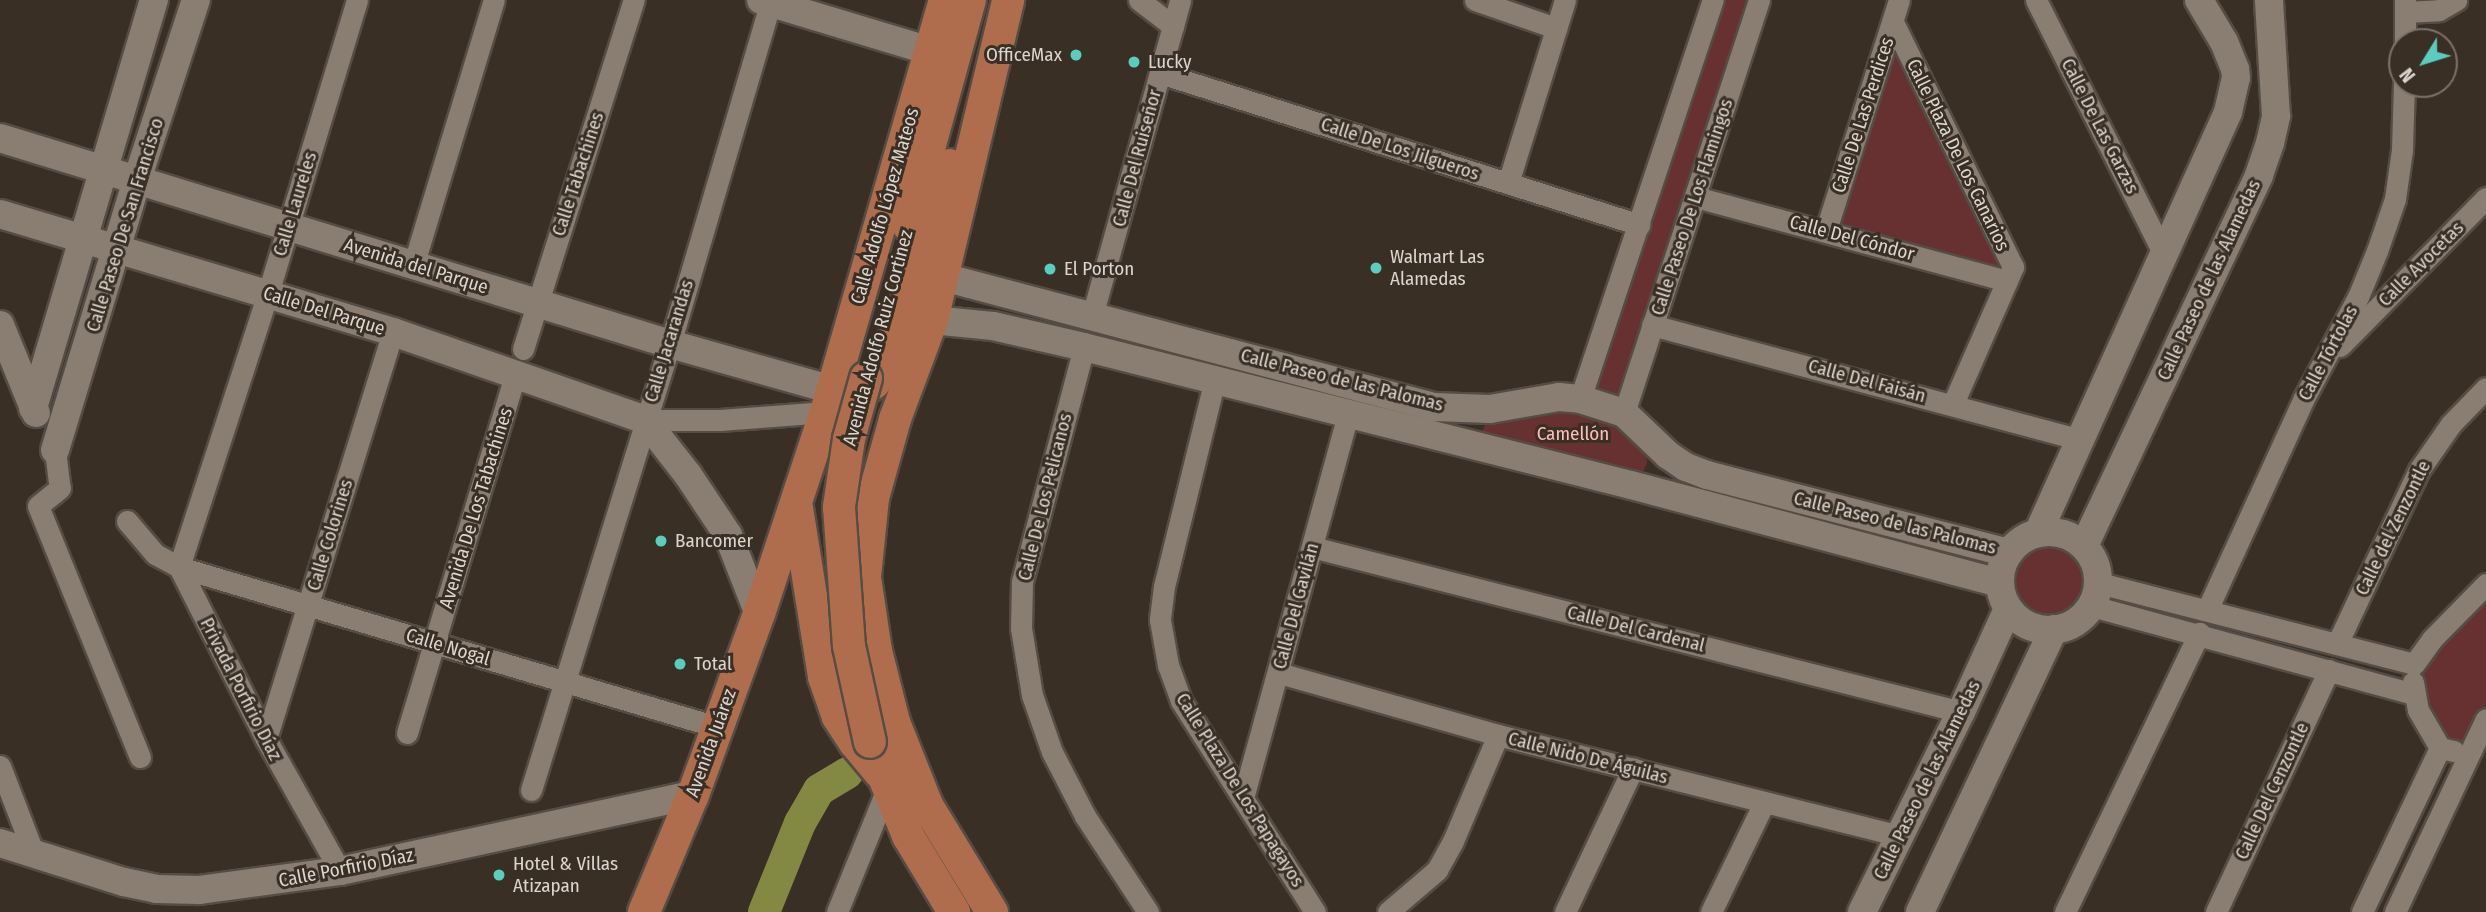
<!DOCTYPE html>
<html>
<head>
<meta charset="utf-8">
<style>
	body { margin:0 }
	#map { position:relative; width:2486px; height:912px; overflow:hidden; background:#392f25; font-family:"Fira Sans Condensed",sans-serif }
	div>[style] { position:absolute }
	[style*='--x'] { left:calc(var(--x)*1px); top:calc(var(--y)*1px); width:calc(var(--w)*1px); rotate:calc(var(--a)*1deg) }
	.green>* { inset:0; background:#673132 }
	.round { border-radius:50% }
	.river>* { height:32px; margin:-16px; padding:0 16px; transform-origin:16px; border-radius:16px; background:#838942 }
	.roads { filter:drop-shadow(2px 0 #554c44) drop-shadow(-2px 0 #554c44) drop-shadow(0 2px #554c44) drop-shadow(0 -2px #554c44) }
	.street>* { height:21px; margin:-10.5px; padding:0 10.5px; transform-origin:10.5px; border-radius:10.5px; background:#8a7e73 }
	.secondary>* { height:28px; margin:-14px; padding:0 14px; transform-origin:14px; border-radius:14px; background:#8a7e73 }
	.secondary>.ring { margin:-14px; padding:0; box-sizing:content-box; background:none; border:28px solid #8a7e73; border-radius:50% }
	.primary>* { height:32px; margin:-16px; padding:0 16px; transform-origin:16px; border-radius:16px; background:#af6d4d }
	.bridges { filter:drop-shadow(2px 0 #554c44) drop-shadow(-2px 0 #554c44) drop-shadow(0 2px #554c44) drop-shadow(0 -2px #554c44) }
	.primary-bridge>* { height:32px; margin:-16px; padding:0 16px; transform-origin:16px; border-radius:16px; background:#af6d4d }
	.dots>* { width:19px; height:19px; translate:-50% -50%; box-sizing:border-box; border:4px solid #392f25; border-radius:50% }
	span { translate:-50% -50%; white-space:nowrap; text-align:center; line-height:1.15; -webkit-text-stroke:6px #392f25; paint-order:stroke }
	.poi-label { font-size:19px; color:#dcd6cf }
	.right { translate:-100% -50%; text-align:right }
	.left { translate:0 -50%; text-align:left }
	.street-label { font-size:19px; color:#dcd6cf }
	.park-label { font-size:19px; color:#febdbc }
	.north { position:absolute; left:2388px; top:28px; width:70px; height:70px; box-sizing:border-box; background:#392f25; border:2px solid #7a7269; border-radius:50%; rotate:232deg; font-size:19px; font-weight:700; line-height:28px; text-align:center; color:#dcd6cf }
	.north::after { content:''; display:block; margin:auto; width:24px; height:32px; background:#59cebe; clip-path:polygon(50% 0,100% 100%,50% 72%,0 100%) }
</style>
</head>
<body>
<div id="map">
	<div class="green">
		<i style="clip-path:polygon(1713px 0,1759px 0,1624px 413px,1646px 448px,1647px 463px,1642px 474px,1481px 436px,1490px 409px,1580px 398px)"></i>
		<i style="clip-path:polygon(1893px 22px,2013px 267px,2007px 281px,1826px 230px)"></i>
		<i class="round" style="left:2000px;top:532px;width:98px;height:98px"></i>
		<i style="clip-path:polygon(2486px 586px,2486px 719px,2473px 746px,2440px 748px,2414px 664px)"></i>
	</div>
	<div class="river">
		<i style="--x:764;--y:912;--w:96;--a:-68"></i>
		<i style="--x:800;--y:823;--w:38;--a:-60"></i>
		<i style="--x:819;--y:790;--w:33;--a:-31"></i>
	</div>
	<div class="roads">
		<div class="street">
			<i style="--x:357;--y:0;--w:306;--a:106.9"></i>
			<i style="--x:268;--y:293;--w:288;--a:108"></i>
			<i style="--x:179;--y:567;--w:561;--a:16.56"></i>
			<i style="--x:1139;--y:0;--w:43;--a:37.4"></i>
			<i style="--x:1475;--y:0;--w:86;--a:19.1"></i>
			<i style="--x:2036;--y:0;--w:283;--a:63.3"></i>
			<i style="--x:2405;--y:0;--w:42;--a:90"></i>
			<i style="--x:2405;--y:12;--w:34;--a:-3"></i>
			<i style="--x:2439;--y:10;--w:20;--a:-30"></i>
			<i style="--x:1893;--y:22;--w:273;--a:63.9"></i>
			<i style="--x:2013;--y:267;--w:150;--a:113.7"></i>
			<i style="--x:1160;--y:73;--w:503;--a:17.57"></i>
			<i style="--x:1508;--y:183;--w:192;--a:-72.7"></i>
			<i style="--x:1696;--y:197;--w:322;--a:15.1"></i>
			<i style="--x:1826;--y:230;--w:241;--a:-72.4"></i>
			<i style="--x:413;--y:266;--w:278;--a:-73.1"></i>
			<i style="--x:1092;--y:316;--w:328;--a:-74.4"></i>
			<i style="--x:1652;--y:325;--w:444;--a:15"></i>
			<i style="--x:2340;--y:346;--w:208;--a:-45.4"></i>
			<i style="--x:1084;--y:347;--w:242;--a:104.8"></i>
			<i style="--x:1022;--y:581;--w:47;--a:91.2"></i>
			<i style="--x:1021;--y:628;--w:68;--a:80.7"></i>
			<i style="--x:1032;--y:695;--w:60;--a:70.7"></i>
			<i style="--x:1052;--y:752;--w:72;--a:62.7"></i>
			<i style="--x:1085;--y:816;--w:115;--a:56.7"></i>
			<i style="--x:523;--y:349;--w:366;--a:-72.4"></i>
			<i style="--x:1215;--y:379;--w:213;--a:103.8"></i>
			<i style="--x:1164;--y:586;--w:34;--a:97"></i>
			<i style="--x:1160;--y:620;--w:46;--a:79.9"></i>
			<i style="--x:1168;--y:665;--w:38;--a:70"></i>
			<i style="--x:1181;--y:701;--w:250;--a:57.6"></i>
			<i style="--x:1580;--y:399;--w:421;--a:-71.6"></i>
			<i style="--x:1624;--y:413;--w:435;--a:-71.9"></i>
			<i style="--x:645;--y:420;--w:75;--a:0"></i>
			<i style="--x:720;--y:420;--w:106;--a:-4.3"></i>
			<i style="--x:55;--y:450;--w:38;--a:83"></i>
			<i style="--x:60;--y:488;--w:28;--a:141"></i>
			<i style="--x:38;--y:506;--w:271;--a:67.9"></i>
			<i style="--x:127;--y:521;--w:43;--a:49.7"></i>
			<i style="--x:155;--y:554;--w:27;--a:28"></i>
			<i style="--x:179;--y:567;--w:193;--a:63.2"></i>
			<i style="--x:266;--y:739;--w:151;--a:60.7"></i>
			<i style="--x:1312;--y:547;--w:670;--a:14.26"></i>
			<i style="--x:2099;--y:583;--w:325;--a:14.4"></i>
			<i style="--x:2092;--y:606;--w:333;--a:15.3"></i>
			<i style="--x:2207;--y:610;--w:231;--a:-65.4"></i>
			<i style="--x:2303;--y:400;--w:117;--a:-61.9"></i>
			<i style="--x:2358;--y:297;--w:50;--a:-67.6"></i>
			<i style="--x:2377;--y:251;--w:55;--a:-70.9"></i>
			<i style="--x:2395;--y:199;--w:49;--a:-81.9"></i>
			<i style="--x:2402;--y:150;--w:66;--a:-88.3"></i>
			<i style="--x:2337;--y:644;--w:192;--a:-64.8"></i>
			<i style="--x:2419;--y:470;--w:56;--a:-55.2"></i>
			<i style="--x:2451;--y:424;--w:50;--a:-45.8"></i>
			<i style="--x:2414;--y:664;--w:31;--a:-54"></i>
			<i style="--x:2432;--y:639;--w:77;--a:-45.5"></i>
			<i style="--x:1279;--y:673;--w:228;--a:15.8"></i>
			<i style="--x:1498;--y:735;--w:414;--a:14.1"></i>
			<i style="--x:2413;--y:682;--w:28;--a:80"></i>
			<i style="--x:2418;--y:710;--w:44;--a:59.9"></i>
			<i style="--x:2440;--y:748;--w:14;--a:12"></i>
			<i style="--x:407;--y:733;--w:377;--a:-73.2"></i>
			<i style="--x:266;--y:739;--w:426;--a:-72.7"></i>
			<i style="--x:0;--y:766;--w:94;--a:68.9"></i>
			<i style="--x:531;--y:790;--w:467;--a:-72.7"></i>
			<i style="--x:670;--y:344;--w:359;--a:-73.6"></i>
			<i style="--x:1243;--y:798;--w:397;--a:-74.7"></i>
			<i style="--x:837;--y:912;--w:133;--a:-67.9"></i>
			<i style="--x:1388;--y:912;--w:65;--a:-40.6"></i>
			<i style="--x:1437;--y:870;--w:33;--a:-61"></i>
			<i style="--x:1453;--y:841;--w:115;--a:-67"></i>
			<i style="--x:1565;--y:912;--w:159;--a:-64.7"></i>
			<i style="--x:1711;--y:912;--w:121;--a:-64.1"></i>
			<i style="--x:2065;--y:912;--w:310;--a:-64.3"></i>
			<i style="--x:2216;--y:912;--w:267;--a:-65"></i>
			<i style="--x:2362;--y:912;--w:182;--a:-64.6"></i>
			<i style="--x:2395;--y:912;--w:213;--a:-64.8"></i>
		</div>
		<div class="secondary">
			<i style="--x:761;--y:0;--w:177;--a:16.8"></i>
			<i style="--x:0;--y:138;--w:701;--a:17.09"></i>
			<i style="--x:670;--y:344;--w:169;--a:15.8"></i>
			<i style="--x:0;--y:214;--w:410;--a:16.7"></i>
			<i style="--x:393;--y:332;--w:267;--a:19.2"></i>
			<i style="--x:645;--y:420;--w:70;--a:52"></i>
			<i style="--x:688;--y:475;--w:72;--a:56.3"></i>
			<i style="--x:728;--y:535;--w:85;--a:68.6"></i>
			<i style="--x:943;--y:277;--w:508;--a:14.83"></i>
			<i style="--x:1434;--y:407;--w:56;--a:2"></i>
			<i style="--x:1490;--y:409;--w:70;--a:-9.9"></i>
			<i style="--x:1559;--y:397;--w:21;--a:5"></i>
			<i style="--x:1580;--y:399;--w:46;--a:17.7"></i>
			<i style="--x:1624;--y:413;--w:61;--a:43.7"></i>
			<i style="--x:1668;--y:455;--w:22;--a:34"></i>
			<i style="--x:1686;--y:467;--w:22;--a:21"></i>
			<i style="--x:1707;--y:475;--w:312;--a:14.5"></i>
			<i style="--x:932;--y:320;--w:61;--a:5.6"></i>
			<i style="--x:993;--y:326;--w:93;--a:13"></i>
			<i style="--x:1084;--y:347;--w:564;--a:14.16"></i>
			<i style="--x:1631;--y:485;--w:382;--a:14.9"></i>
			<i style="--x:0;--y:325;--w:95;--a:67.8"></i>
			<i style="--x:33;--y:408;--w:426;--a:-73.5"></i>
			<i style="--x:55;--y:450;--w:282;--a:-73.1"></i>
			<i style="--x:137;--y:180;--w:189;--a:-71.9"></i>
			<i class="ring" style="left:2000px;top:532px;width:70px;height:70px"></i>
			<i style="--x:2038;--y:533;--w:462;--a:-65.7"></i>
			<i style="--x:2228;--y:112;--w:35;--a:-77"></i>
			<i style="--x:2236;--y:78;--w:9;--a:-96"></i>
			<i style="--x:2235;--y:69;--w:29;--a:-112"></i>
			<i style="--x:2224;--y:42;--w:49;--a:-120.8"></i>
			<i style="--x:2084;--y:546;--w:410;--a:-64.7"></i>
			<i style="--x:2259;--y:175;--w:34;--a:-71"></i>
			<i style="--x:2270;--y:143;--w:28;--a:-77"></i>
			<i style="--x:2276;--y:116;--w:116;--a:-93.5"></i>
			<i style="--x:0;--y:843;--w:130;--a:17.5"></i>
			<i style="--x:124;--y:882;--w:34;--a:12"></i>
			<i style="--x:157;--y:889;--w:42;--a:1.4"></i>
			<i style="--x:199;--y:890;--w:142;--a:-7.7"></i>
			<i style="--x:340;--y:871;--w:361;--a:-12.2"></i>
			<i style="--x:1862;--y:912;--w:223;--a:-63.7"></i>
			<i style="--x:1961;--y:712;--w:113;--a:-65.5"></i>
			<i style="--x:1920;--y:912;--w:313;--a:-64.7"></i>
		</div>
		<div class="primary">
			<i style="--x:908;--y:225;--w:233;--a:-74.6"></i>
			<i style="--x:849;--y:401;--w:31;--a:-36"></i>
			<i style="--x:874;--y:383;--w:19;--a:-55"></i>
			<i style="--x:885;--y:367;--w:212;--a:-72.2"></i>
			<i style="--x:797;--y:508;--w:171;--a:80.9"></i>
			<i style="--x:824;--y:677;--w:42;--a:70.7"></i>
			<i style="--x:838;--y:717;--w:31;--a:57"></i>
			<i style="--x:855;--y:743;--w:39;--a:50"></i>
			<i style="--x:874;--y:753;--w:90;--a:67.7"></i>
			<i style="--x:908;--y:836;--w:89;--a:58.8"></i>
			<i style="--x:644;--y:912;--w:127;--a:-67.3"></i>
			<i style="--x:693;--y:795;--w:193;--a:-70"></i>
			<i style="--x:759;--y:614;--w:213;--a:-71.7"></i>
			<i style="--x:826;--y:412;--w:429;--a:-73.9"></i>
			<i style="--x:992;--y:912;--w:125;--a:-121.3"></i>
			<i style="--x:927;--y:805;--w:89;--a:-111.7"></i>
			<i style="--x:894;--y:722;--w:73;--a:-104.2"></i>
			<i style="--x:876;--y:651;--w:75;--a:-98.5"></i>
			<i style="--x:865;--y:577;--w:79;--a:-84.2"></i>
			<i style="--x:873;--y:498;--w:82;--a:-74.4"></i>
			<i style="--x:895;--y:419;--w:106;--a:-69.5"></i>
			<i style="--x:932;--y:320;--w:329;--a:-76.6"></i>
		</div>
	</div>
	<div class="bridges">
		<div class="primary-bridge">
			<i style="--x:866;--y:378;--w:63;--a:105.6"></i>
			<i style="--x:849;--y:439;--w:69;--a:98.4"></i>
			<i style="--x:839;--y:507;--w:139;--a:85.9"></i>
			<i style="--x:849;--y:646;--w:98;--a:77.7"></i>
		</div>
	</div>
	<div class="dots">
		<i style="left:1076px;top:55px;background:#59cebe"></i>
		<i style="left:1134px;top:62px;background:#59cebe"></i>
		<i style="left:1376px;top:268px;background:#59cebe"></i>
		<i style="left:1050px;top:269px;background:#59cebe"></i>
		<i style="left:661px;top:541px;background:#59cebe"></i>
		<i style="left:680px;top:664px;background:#59cebe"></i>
		<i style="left:499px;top:875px;background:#59cebe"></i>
	</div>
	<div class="poi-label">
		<span class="right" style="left:1062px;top:55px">OfficeMax</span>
		<span class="left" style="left:1148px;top:62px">Lucky</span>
		<span class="left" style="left:1390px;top:268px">Walmart Las<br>Alamedas</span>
		<span class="left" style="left:1064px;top:269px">El Porton</span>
		<span class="left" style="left:675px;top:541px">Bancomer</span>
		<span class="left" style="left:694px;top:664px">Total</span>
		<span class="left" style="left:513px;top:875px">Hotel &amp; Villas<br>Atizapan</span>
	</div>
	<div class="street-label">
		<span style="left:1863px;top:115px;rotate:-72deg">Calle De Las Perdices</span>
		<span style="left:2100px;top:126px;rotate:63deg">Calle De Las Garzas</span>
		<span style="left:1400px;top:149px;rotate:18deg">Calle De Los Jilgueros</span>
		<span style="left:1958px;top:155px;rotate:64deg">Calle Plaza De Los Canarios</span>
		<span style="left:1137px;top:158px;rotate:-75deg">Calle Del Ruiseñor</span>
		<span style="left:578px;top:174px;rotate:-72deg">Calle Tabachines</span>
		<span style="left:295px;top:204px;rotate:-73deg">Calle Laureles</span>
		<span style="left:885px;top:206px;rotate:-74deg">Calle Adolfo López Mateos</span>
		<span style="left:1692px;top:207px;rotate:-72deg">Calle Paseo De Los Flamingos</span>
		<span style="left:125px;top:225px;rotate:-73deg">Calle Paseo De San Francisco</span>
		<span style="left:1852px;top:238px;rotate:15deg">Calle Del Cóndor</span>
		<span style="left:2421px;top:264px;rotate:-45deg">Calle Avocetas</span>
		<span style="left:416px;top:266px;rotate:17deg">Avenida del Parque</span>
		<span style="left:2209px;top:280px;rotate:-65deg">Calle Paseo de las Alamedas</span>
		<span style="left:324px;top:311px;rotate:17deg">Calle Del Parque</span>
		<span style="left:878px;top:338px;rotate:-75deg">Avenida Adolfo Ruiz Cortinez</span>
		<span style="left:669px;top:341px;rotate:-73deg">Calle Jacarandas</span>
		<span style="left:2328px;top:353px;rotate:-62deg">Calle Tórtolas</span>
		<span style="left:1342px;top:380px;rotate:14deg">Calle Paseo de las Palomas</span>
		<span style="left:1867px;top:381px;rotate:15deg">Calle Del Faisán</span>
		<span style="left:1045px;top:497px;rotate:-76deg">Calle De Los Pelicanos</span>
		<span style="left:476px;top:508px;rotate:-73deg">Avenida De Los Tabachines</span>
		<span style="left:1895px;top:523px;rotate:14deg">Calle Paseo de las Palomas</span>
		<span style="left:2393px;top:528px;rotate:-64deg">Calle del Zenzontle</span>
		<span style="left:330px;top:535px;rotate:-73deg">Calle Colorines</span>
		<span style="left:1296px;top:606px;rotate:-75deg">Calle Del Gavilán</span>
		<span style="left:1636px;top:629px;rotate:14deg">Calle Del Cardenal</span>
		<span style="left:448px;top:647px;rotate:17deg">Calle Nogal</span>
		<span style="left:241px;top:689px;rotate:63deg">Privada Porfirio Díaz</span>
		<span style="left:711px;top:743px;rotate:-70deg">Avenida Juárez</span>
		<span style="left:1588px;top:758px;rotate:14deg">Calle Nido De Águilas</span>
		<span style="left:1927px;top:780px;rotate:-64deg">Calle Paseo de las Alamedas</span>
		<span style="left:1240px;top:790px;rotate:58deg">Calle Plaza De Los Papagayos</span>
		<span style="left:2272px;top:791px;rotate:-65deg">Calle Del Cenzontle</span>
		<span style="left:346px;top:868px;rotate:-11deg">Calle Porfirio Díaz</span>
	</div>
	<div class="park-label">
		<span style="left:1573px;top:434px">Camellón</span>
	</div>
	<div class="north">N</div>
</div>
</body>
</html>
